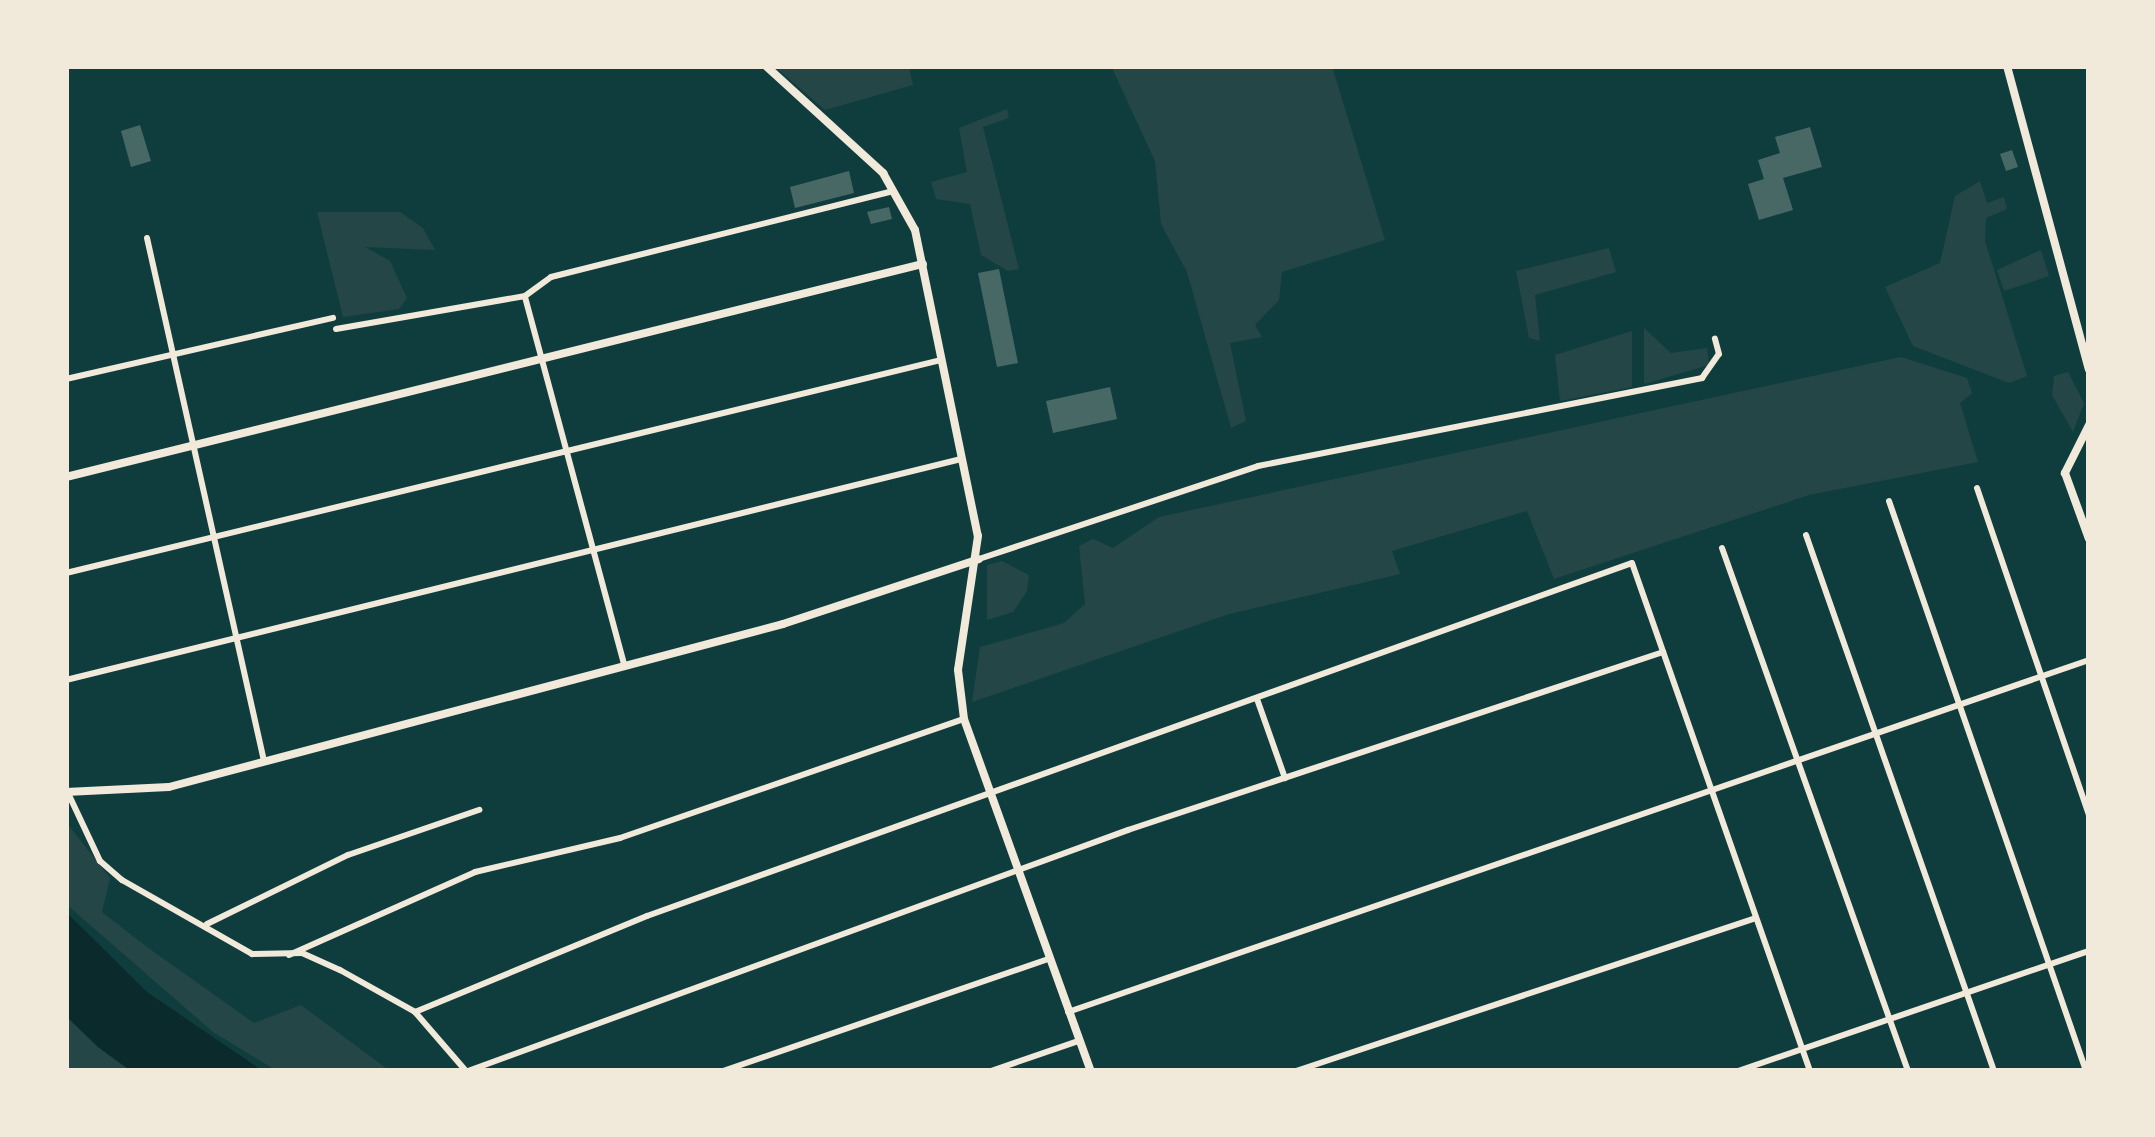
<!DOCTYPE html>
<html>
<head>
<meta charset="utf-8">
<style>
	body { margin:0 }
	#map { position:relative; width:2155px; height:1137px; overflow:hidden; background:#0f3d3e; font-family:Commissioner,sans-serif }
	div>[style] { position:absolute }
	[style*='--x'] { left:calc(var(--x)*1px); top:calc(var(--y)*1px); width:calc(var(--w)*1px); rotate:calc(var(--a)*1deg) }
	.green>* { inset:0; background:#244646 }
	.water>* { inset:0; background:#0a2a2b }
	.building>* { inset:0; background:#486865 }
	.minor>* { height:6px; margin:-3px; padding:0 3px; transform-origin:3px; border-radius:3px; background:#f1e9da }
	.tertiary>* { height:8px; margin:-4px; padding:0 4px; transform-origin:4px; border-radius:4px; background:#f1e9da }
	span { translate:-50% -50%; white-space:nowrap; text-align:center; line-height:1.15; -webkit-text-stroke:9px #f1e9da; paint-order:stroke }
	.frame { position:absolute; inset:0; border:69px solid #f1e9da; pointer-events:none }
</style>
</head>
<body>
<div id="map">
	<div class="green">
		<i style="clip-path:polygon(774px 66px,909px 66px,913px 85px,825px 110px)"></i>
		<i style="clip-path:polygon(1111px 66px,1332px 66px,1385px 240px,1282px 272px,1279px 300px,1255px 325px,1262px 337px,1230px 343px,1246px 421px,1231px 428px,1187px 272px,1161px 224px,1155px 161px)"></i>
		<i style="clip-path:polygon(1007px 109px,1009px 118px,983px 127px,1019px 269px,1008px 271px,981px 255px,970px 204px,936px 199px,931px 182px,967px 172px,959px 128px)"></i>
		<i style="clip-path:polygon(1980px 181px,1987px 203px,2004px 197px,2007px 209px,1986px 218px,1985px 241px,2027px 376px,2009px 383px,1913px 346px,1885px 287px,1940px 263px,1955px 196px)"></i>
		<i style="clip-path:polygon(317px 212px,400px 212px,423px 228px,435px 250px,365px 247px,390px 261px,407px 298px,399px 309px,343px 317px)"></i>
		<i style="clip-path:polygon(1609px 248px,1616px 272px,1535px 295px,1540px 341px,1529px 338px,1516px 271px)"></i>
		<i style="clip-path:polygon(2041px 250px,2049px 276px,2004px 291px,1997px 270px)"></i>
		<i style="clip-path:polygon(1644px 328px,1671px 353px,1707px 348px,1709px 365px,1644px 384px)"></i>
		<i style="clip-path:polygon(1632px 331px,1632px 387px,1560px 401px,1555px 355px)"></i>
		<i style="clip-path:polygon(1901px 357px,1967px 378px,1972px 393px,1960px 403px,1978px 462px,1809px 495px,1554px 579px,1527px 511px,1392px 551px,1400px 574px,1229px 614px,972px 702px,980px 647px,1064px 623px,1085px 604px,1079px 546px,1093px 539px,1113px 548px,1159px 517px)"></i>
		<i style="clip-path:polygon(2068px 372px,2084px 403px,2073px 432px,2052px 395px,2054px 376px)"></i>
		<i style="clip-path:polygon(1002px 561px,1029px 575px,1027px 591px,1013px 612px,987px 620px,987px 565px)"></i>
		<i style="clip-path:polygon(66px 822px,110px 878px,102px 912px,147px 947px,254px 1023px,301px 1005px,390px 1071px,277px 1071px,213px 1032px,66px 904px)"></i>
		<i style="clip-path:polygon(66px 1016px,98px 1047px,131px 1071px,66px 1071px)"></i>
	</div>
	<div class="water">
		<i style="clip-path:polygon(66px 912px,147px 992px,263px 1071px,131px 1071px,98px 1047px,66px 1016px)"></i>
	</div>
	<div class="building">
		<i style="clip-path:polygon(140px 125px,151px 161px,131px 167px,121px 131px)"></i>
		<i style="clip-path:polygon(1810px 127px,1822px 167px,1783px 178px,1793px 210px,1759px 220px,1748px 184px,1764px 179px,1758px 160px,1780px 153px,1775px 137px)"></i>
		<i style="clip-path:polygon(2012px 150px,2018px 167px,2006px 171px,2000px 154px)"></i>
		<i style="clip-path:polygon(849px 171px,854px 193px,795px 208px,790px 187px)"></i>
		<i style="clip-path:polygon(889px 207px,892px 219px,871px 224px,867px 212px)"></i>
		<i style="clip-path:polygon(999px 269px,1018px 363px,997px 367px,978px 273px)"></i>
		<i style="clip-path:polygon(1110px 387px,1117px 419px,1053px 433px,1046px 401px)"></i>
	</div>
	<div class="minor">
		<i style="--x:147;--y:238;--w:536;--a:77.39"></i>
		<i style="--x:525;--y:297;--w:380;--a:74.9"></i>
		<i style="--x:336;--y:329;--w:192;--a:-9.9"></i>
		<i style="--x:525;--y:296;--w:32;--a:-36"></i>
		<i style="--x:551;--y:277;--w:353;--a:-14.1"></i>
		<i style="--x:66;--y:379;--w:274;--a:-12.9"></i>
		<i style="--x:1977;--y:488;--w:346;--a:71.1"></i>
		<i style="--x:1889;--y:501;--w:603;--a:70.93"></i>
		<i style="--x:1806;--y:535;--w:568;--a:70.67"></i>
		<i style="--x:1722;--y:548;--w:555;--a:70.42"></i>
		<i style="--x:979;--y:559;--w:294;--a:-18.4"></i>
		<i style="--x:1258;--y:466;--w:453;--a:-11.2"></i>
		<i style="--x:1702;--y:378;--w:29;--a:-55"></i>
		<i style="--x:1719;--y:354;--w:16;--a:-105"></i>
		<i style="--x:66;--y:573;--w:901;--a:-13.68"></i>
		<i style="--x:66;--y:680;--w:922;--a:-13.87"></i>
		<i style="--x:1257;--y:699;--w:84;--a:70.5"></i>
		<i style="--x:68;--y:793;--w:75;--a:64.8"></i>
		<i style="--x:100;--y:861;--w:29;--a:41"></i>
		<i style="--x:122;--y:880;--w:150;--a:29.6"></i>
		<i style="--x:252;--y:954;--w:50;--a:-1.1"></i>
		<i style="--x:302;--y:953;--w:42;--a:24.1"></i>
		<i style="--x:340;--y:970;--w:86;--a:29.2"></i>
		<i style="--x:415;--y:1012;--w:78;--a:49.2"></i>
		<i style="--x:207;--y:924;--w:157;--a:-26.1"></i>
		<i style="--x:348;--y:855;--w:139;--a:-19"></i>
		<i style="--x:289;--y:955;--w:204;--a:-24"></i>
		<i style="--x:475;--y:872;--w:149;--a:-13.2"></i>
		<i style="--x:620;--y:838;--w:364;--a:-19.1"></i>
		<i style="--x:415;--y:1012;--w:251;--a:-22.5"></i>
		<i style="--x:647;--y:916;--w:1046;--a:-19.72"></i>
		<i style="--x:1632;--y:563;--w:538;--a:70.69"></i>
		<i style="--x:1068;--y:1012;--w:1080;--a:-19.02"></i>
		<i style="--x:468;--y:1071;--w:703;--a:-20.06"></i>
		<i style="--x:1128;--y:830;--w:564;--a:-18.4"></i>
		<i style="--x:723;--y:1071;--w:344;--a:-19"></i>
		<i style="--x:991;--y:1071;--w:92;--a:-19"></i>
		<i style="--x:1296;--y:1071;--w:482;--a:-18.4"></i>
		<i style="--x:1738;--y:1071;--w:371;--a:-18.9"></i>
	</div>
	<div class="tertiary">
		<i style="--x:766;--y:66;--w:159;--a:42.4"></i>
		<i style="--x:883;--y:173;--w:65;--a:60.7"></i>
		<i style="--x:915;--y:230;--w:312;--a:78.4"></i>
		<i style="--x:978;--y:536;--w:135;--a:98.5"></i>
		<i style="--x:958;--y:670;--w:49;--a:83"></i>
		<i style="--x:964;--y:719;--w:374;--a:70.2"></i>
		<i style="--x:2007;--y:66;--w:314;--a:74.9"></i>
		<i style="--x:2089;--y:425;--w:54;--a:116.6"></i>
		<i style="--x:2065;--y:473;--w:70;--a:70"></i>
		<i style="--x:66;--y:477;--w:883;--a:-13.96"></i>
		<i style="--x:66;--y:792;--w:103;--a:-2.8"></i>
		<i style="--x:169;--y:787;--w:635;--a:-14.87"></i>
		<i style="--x:783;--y:624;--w:206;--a:-18.3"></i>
	</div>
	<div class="frame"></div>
</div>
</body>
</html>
